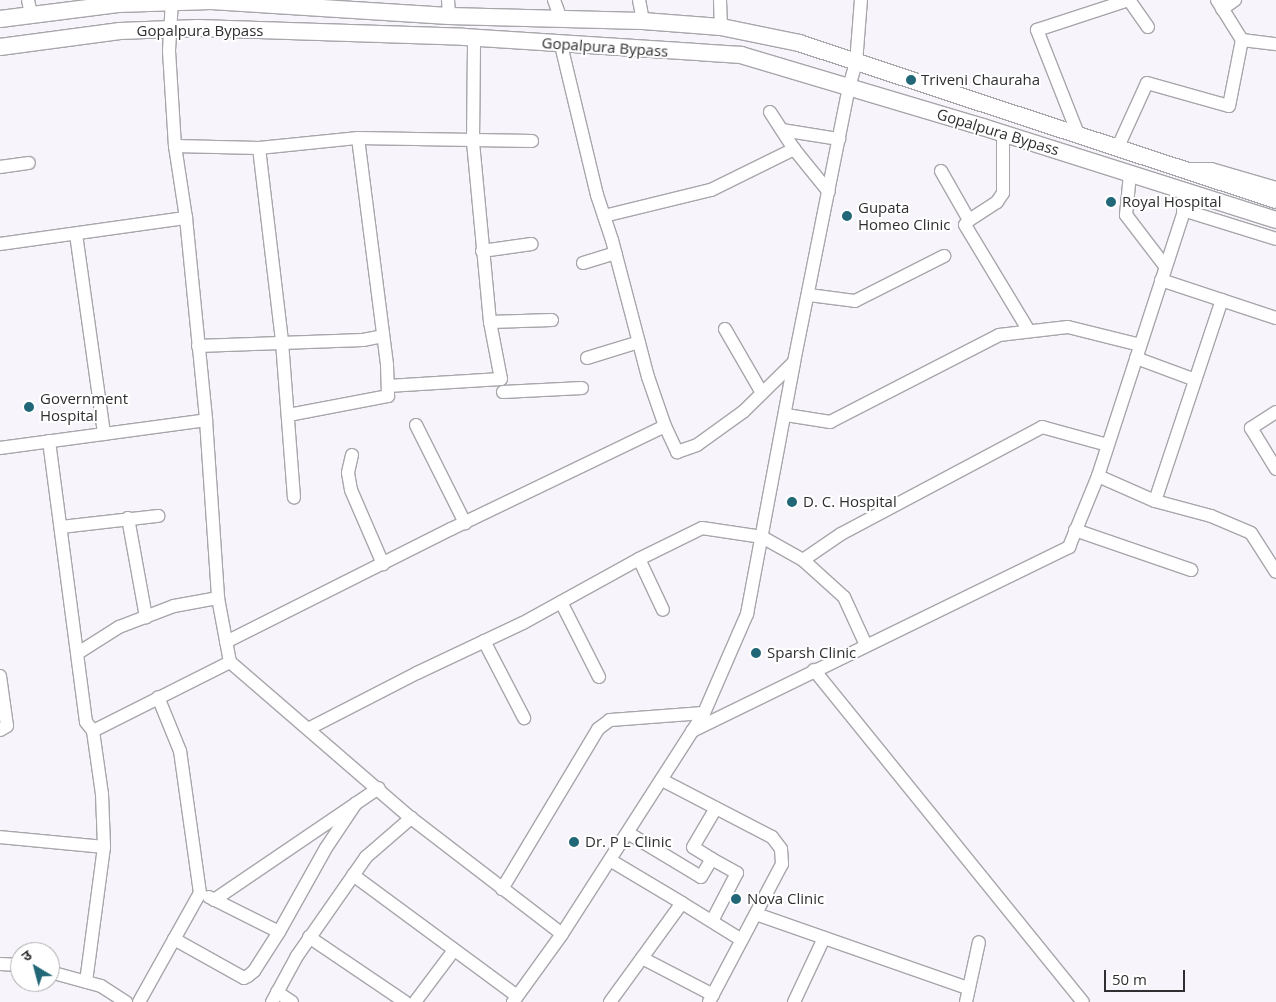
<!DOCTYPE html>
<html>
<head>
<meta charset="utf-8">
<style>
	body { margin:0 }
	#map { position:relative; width:1276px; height:1002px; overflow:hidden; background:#f7f5fb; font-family:"Open Sans","Noto Sans Devanagari",sans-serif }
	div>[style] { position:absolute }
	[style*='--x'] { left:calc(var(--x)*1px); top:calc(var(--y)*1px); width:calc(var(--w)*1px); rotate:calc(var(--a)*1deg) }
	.roads { filter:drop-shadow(1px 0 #a8a6ab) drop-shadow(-1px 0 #a8a6ab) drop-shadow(0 1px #a8a6ab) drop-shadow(0 -1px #a8a6ab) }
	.minor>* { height:12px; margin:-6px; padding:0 6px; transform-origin:6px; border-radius:6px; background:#fff }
	.major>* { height:16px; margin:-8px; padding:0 8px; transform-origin:8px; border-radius:8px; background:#fff }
	.dots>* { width:14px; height:14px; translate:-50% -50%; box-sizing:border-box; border:2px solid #fff; border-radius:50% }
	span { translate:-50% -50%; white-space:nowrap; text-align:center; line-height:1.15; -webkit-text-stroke:4px #fff; paint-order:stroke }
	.street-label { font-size:15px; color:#2f2e30 }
	.poi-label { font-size:15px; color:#2f2e30 }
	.left { translate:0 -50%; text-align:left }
	.north { position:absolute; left:10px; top:942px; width:50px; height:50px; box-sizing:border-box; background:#fff; border:1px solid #acabac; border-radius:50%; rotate:323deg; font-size:14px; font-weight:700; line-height:20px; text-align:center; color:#2f2e30 }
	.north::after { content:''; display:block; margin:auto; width:18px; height:22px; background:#216777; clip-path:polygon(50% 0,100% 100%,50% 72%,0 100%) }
	.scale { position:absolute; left:1104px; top:970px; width:81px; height:22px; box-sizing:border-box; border:2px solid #2f2e30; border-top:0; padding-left:6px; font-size:15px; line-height:18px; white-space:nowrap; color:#2f2e30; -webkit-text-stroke:4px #fff; paint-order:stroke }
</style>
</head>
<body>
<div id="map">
	<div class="roads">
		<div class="minor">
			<i style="--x:28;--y:0;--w:14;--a:78"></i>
			<i style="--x:172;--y:0;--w:51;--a:93.4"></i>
			<i style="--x:169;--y:51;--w:95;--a:86.4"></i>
			<i style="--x:175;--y:146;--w:73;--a:81.3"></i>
			<i style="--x:186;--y:218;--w:203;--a:84.3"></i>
			<i style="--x:206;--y:420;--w:178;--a:86.1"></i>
			<i style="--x:218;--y:598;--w:65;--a:79.4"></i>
			<i style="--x:230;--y:662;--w:239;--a:40.8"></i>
			<i style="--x:411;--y:818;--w:190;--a:37.5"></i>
			<i style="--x:448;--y:0;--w:16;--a:86"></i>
			<i style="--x:554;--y:0;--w:20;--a:70"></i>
			<i style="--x:639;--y:0;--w:21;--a:79"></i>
			<i style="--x:720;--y:0;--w:27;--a:88"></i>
			<i style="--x:1129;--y:0;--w:33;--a:55"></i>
			<i style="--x:1217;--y:0;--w:47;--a:58"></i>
			<i style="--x:1222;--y:9;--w:16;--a:-35"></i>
			<i style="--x:1242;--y:40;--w:34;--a:7"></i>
			<i style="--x:561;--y:45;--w:154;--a:76.5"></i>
			<i style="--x:597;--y:195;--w:47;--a:71.6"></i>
			<i style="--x:612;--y:240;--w:142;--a:75.3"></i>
			<i style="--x:648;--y:377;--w:52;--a:70.9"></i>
			<i style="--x:665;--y:426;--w:29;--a:65"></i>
			<i style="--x:677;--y:452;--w:21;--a:-19"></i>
			<i style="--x:697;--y:445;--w:57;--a:-35.7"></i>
			<i style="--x:743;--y:412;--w:71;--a:-44.4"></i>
			<i style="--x:770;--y:112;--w:44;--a:57"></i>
			<i style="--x:782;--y:130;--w:58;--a:9"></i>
			<i style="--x:1003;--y:134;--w:59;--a:90"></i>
			<i style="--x:1003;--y:193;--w:11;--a:124"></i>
			<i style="--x:997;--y:202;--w:33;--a:147"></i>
			<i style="--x:969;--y:220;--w:6;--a:129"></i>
			<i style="--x:965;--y:225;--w:124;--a:58.9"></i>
			<i style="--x:1078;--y:134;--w:112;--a:-111.5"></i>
			<i style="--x:1037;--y:30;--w:97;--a:-18.1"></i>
			<i style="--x:358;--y:138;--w:174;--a:1"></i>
			<i style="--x:175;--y:146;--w:84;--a:1.4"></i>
			<i style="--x:259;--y:148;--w:100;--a:-5.8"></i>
			<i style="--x:358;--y:138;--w:229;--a:82.7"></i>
			<i style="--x:387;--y:365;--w:31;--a:88"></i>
			<i style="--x:388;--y:396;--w:102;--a:169.2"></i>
			<i style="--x:259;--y:148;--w:195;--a:83.2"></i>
			<i style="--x:282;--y:342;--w:156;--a:85.6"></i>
			<i style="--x:1117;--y:149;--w:72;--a:-65.6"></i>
			<i style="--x:1147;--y:83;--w:85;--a:15.7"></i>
			<i style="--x:1229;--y:106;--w:67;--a:-78.9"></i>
			<i style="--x:0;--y:167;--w:29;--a:-8"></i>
			<i style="--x:1191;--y:169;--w:20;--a:0"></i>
			<i style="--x:1211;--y:169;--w:68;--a:16.3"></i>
			<i style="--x:941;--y:171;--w:56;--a:60.3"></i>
			<i style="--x:1130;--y:174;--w:41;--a:95.6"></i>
			<i style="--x:1126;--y:215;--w:64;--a:52.6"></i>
			<i style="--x:1183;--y:210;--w:97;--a:17.3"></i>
			<i style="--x:604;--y:216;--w:110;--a:-13.7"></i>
			<i style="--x:711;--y:190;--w:93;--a:-26.3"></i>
			<i style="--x:794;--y:149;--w:55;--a:50.9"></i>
			<i style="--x:76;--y:234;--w:202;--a:82"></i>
			<i style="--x:0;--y:244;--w:188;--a:-8"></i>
			<i style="--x:482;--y:251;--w:50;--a:-8"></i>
			<i style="--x:583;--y:263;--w:34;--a:-17"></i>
			<i style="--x:1161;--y:280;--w:121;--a:18.3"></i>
			<i style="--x:809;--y:295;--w:46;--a:7.4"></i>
			<i style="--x:855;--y:301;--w:100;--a:-26.8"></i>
			<i style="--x:490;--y:322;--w:62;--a:-1.8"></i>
			<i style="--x:725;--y:329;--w:74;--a:60"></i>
			<i style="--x:198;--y:346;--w:165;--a:-2.1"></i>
			<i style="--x:363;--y:340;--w:20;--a:-11"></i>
			<i style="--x:587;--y:358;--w:54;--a:-17.1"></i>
			<i style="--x:1136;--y:358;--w:63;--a:20.4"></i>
			<i style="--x:388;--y:386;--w:113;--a:-3.5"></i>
			<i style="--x:501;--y:379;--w:58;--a:-100.9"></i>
			<i style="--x:490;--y:322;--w:182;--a:-95.4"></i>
			<i style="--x:473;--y:141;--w:103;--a:-89.4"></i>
			<i style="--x:503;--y:392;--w:79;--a:-2.9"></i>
			<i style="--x:1276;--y:412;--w:30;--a:147"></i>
			<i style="--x:1251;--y:428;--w:48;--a:58.6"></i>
			<i style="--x:786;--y:415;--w:45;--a:9"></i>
			<i style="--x:830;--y:422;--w:190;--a:-27.2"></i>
			<i style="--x:999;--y:335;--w:69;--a:-6.6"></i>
			<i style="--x:1068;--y:327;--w:74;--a:14"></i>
			<i style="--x:416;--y:425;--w:110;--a:63.4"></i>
			<i style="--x:49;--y:441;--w:283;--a:82.5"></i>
			<i style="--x:86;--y:722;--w:11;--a:52"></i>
			<i style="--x:93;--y:731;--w:64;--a:81.9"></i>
			<i style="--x:102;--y:794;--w:53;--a:87.8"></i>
			<i style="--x:104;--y:847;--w:136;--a:97.6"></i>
			<i style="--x:0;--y:448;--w:208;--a:-7.7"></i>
			<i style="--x:352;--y:455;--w:18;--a:103"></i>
			<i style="--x:348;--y:473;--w:17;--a:80"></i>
			<i style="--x:351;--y:490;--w:81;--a:66.6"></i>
			<i style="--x:1098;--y:476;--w:62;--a:23.7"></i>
			<i style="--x:1155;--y:501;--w:58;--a:15"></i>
			<i style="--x:1211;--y:516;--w:43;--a:23"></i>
			<i style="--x:1251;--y:533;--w:46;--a:57.3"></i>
			<i style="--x:1155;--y:501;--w:212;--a:-71.6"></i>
			<i style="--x:128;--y:518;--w:101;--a:79.7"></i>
			<i style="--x:61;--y:527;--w:98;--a:-6.5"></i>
			<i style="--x:1075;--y:530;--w:123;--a:19"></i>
			<i style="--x:639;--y:559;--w:56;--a:64.8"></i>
			<i style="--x:803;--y:560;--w:46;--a:-34.4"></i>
			<i style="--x:841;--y:534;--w:228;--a:-28"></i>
			<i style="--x:1042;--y:427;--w:68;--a:15.3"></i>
			<i style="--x:561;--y:602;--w:84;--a:63.1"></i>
			<i style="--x:484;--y:641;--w:87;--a:62.5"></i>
			<i style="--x:226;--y:642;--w:252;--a:-26.7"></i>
			<i style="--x:451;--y:529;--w:237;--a:-25.7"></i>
			<i style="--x:78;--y:653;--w:49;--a:-32.4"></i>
			<i style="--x:119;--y:627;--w:59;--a:-20.9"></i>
			<i style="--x:174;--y:606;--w:45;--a:-10.3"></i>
			<i style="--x:814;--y:670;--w:427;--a:51"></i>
			<i style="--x:0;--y:676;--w:50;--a:82"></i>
			<i style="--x:7;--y:726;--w:8;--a:150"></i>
			<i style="--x:308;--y:729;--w:123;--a:-27.2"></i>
			<i style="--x:417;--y:673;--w:117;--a:-25.3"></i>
			<i style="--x:523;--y:623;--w:132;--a:-28.9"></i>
			<i style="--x:639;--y:559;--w:70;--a:-26.2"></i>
			<i style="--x:702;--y:528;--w:61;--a:8.5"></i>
			<i style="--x:762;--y:537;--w:47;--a:29.3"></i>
			<i style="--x:803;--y:560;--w:55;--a:42.1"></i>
			<i style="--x:844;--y:597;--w:53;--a:65.4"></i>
			<i style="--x:93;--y:731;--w:153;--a:-26.7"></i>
			<i style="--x:692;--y:731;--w:420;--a:-26"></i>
			<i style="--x:1069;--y:547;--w:77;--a:-67.8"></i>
			<i style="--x:1098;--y:476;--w:298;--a:-72"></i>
			<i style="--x:662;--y:780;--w:124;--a:27.4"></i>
			<i style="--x:772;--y:837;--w:15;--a:53"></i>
			<i style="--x:781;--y:849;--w:15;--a:86"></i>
			<i style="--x:782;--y:864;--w:156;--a:117.9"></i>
			<i style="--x:628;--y:833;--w:85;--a:31.1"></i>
			<i style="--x:701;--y:877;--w:21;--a:-59"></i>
			<i style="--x:712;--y:859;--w:22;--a:-148"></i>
			<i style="--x:693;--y:847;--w:45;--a:-59.5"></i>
			<i style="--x:0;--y:837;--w:104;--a:5.5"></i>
			<i style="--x:353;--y:875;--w:204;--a:36.4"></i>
			<i style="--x:502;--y:889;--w:187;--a:-59"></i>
			<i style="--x:598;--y:729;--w:15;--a:-37"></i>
			<i style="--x:610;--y:720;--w:94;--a:-4.3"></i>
			<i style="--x:209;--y:897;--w:78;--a:26.6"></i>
			<i style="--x:214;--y:900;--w:199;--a:-34.2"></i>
			<i style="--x:682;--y:903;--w:70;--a:31.7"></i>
			<i style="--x:756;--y:914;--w:224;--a:19.3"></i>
			<i style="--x:712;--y:921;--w:54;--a:-62.5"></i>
			<i style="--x:737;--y:873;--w:29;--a:-151"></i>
			<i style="--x:309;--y:937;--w:116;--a:34.1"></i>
			<i style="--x:174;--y:939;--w:80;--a:29.1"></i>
			<i style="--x:244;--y:978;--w:4;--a:-27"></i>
			<i style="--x:248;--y:976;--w:8;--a:-40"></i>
			<i style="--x:254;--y:971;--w:46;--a:-57.3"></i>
			<i style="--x:279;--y:932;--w:96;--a:-60.8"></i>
			<i style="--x:326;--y:848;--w:54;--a:-56.3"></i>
			<i style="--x:642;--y:958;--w:80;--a:27.5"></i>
			<i style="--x:0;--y:964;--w:20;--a:3"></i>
			<i style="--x:50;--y:972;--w:53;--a:15.4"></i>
			<i style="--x:101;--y:986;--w:30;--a:33"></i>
			<i style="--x:277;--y:992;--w:18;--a:34"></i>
			<i style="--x:139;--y:1002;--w:125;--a:-60.8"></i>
			<i style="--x:200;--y:893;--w:143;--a:-98"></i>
			<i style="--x:180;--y:751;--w:58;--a:-112.2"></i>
			<i style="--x:272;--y:1002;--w:52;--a:-61.5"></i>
			<i style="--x:297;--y:956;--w:121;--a:-55.1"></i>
			<i style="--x:366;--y:857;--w:60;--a:-40.9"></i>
			<i style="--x:415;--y:1002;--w:65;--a:-53.1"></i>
			<i style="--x:513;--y:1002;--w:84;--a:-54.2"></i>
			<i style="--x:562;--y:934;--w:263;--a:-57.3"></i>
			<i style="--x:704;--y:713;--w:108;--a:-66.5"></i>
			<i style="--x:747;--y:614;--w:256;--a:-79.4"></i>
			<i style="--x:794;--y:362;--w:280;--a:-78.7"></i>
			<i style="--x:849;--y:87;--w:25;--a:-74"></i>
			<i style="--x:856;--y:63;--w:63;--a:-85.5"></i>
			<i style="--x:610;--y:1002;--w:122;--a:-54"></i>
			<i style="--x:682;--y:903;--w:84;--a:-149.2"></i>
			<i style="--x:794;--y:1002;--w:71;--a:-64.9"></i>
			<i style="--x:966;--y:1002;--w:61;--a:-77.8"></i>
		</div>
		<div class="major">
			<i style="--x:0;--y:19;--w:119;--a:-7.2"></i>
			<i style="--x:118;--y:4;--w:93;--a:-1.8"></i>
			<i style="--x:211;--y:1;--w:238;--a:3.6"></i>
			<i style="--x:449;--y:16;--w:194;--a:1.5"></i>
			<i style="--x:643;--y:21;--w:78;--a:4.4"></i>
			<i style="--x:721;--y:27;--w:80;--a:11.6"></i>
			<i style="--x:799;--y:43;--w:502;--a:18.22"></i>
			<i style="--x:0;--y:47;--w:121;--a:-7.6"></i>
			<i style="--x:120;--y:31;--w:78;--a:-2.2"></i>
			<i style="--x:198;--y:28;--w:266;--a:1.9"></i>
			<i style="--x:464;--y:37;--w:278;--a:3.7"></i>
			<i style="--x:741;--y:55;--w:252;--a:16.6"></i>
			<i style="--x:983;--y:127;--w:307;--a:17.6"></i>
		</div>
	</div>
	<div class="dots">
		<i style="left:911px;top:80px;background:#216777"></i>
		<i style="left:1111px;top:202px;background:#216777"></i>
		<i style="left:847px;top:216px;background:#216777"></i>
		<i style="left:29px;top:407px;background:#216777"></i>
		<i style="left:792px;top:502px;background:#216777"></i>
		<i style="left:756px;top:653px;background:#216777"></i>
		<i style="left:574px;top:842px;background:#216777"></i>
		<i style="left:736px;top:899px;background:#216777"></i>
	</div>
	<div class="street-label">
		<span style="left:200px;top:31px">Gopalpura Bypass</span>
		<span style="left:605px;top:47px;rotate:4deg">Gopalpura Bypass</span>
		<span style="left:998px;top:132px;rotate:17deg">Gopalpura Bypass</span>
	</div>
	<div class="poi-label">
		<span class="left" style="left:921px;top:80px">Triveni Chauraha</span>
		<span class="left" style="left:1122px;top:202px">Royal Hospital</span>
		<span class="left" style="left:858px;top:216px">Gupata<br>Homeo Clinic</span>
		<span class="left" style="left:40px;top:407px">Government<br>Hospital</span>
		<span class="left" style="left:803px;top:502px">D. C. Hospital</span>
		<span class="left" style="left:767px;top:653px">Sparsh Clinic</span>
		<span class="left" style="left:585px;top:842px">Dr. P L Clinic</span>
		<span class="left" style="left:747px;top:899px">Nova Clinic</span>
	</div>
	<div class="north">उ</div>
	<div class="scale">50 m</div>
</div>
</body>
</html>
